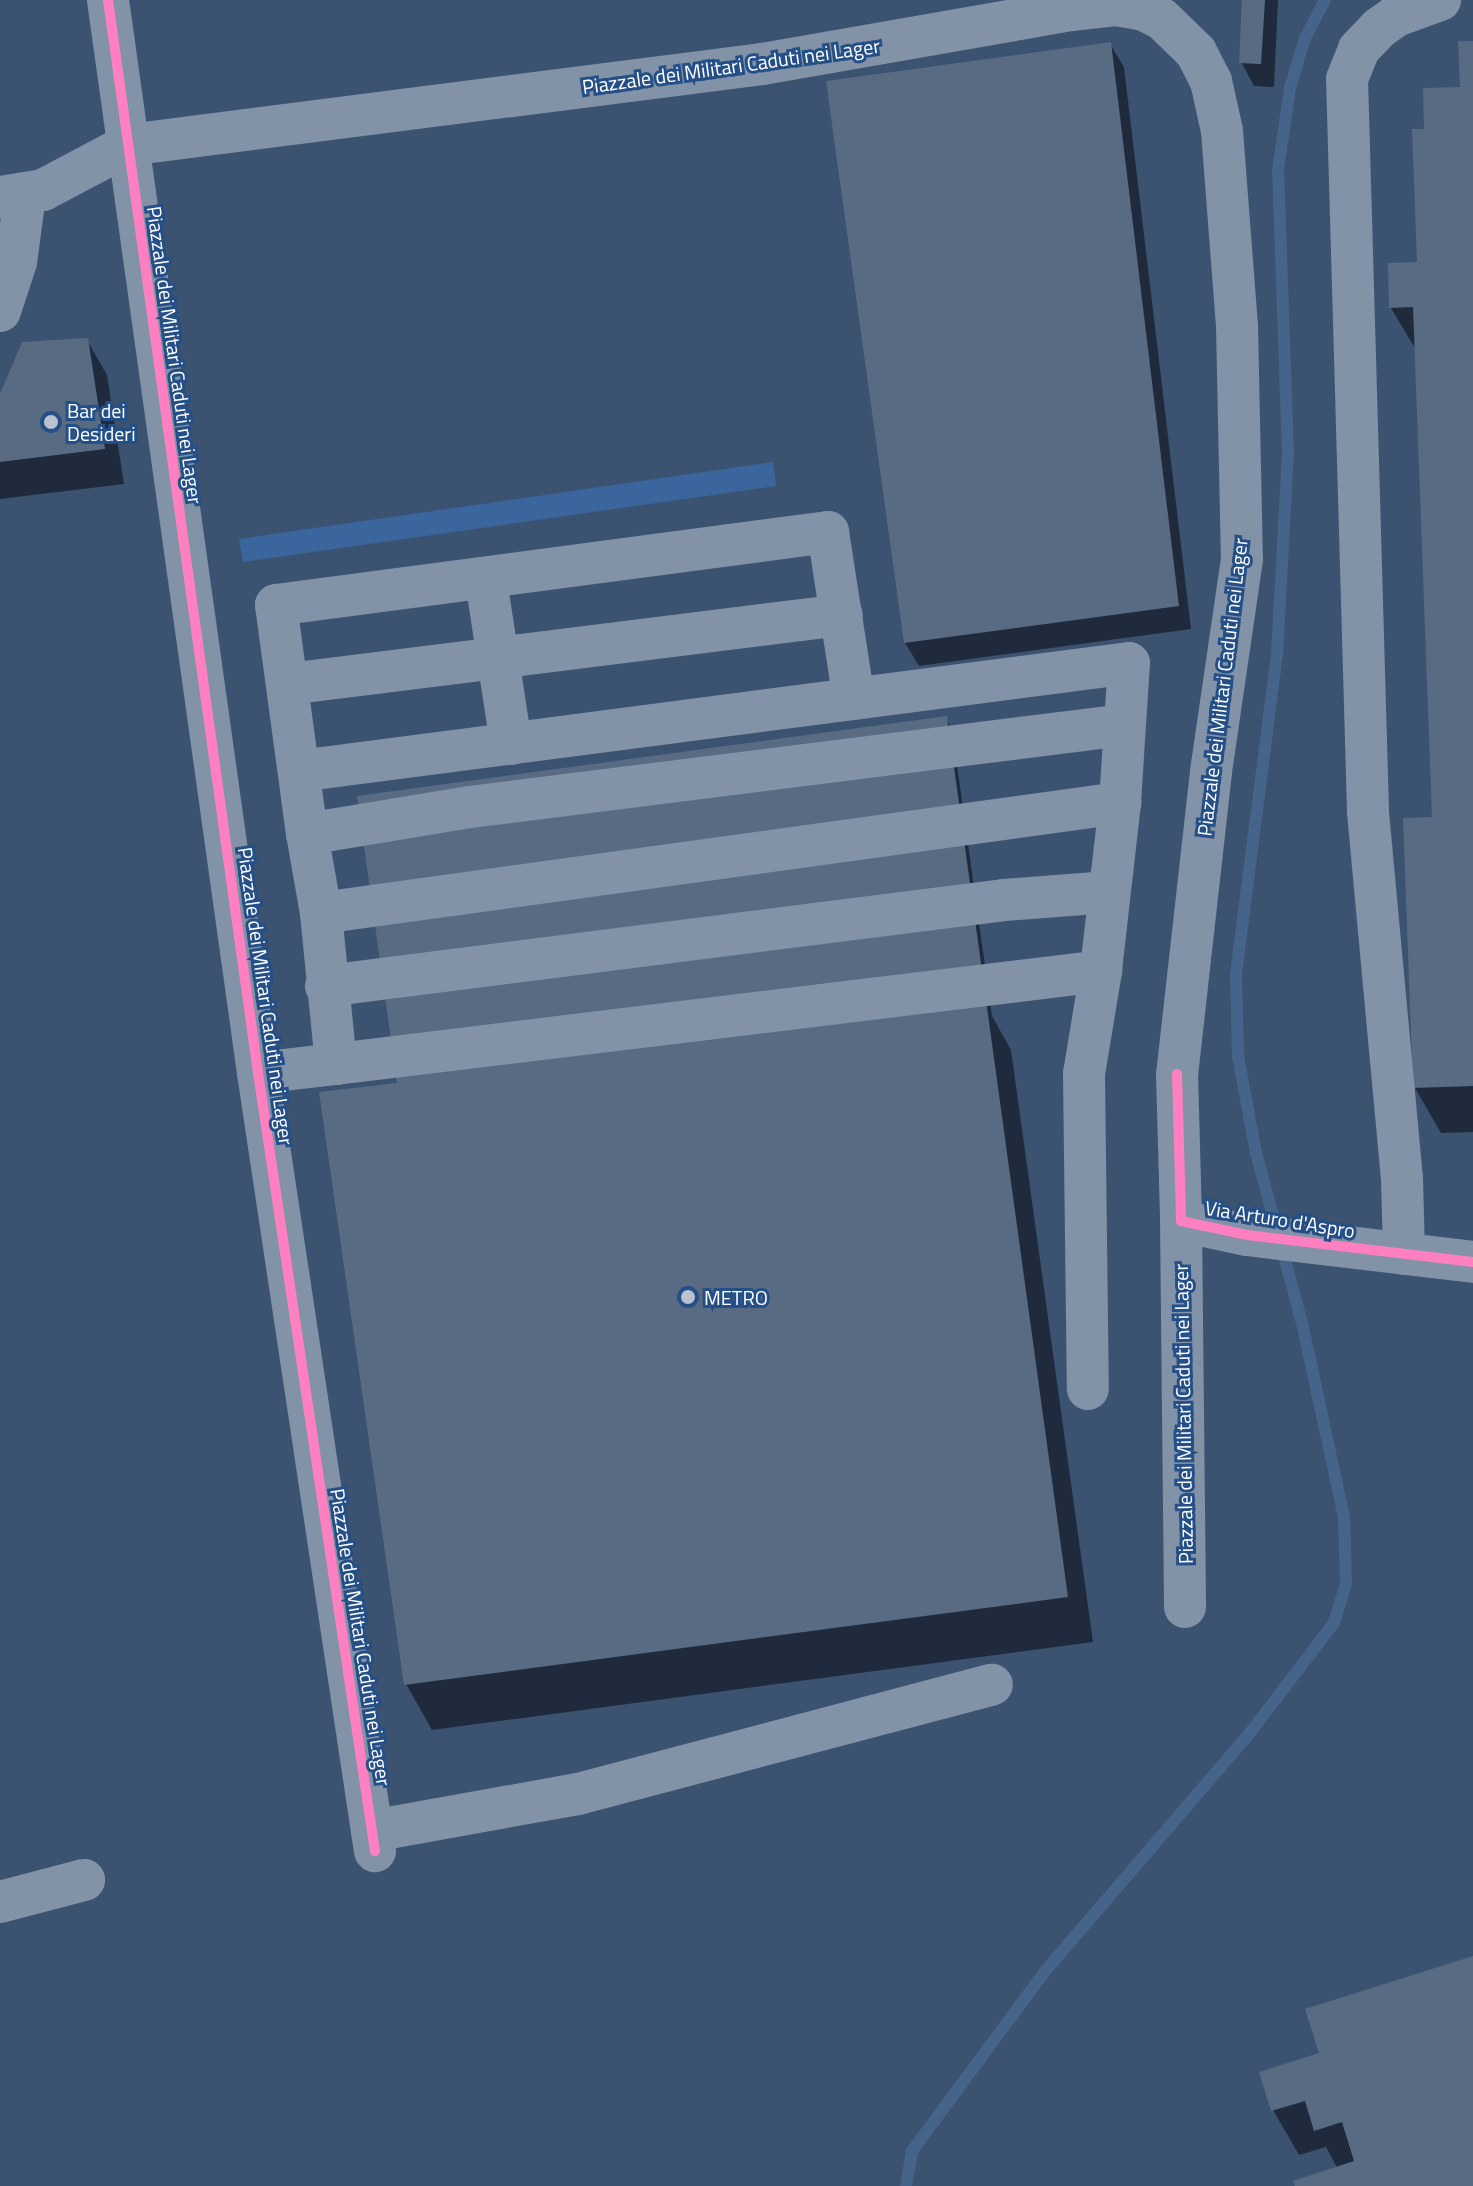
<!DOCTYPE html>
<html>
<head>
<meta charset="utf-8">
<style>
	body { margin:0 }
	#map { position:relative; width:1473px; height:2186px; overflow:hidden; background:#3b5271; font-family:"Titillium Web",sans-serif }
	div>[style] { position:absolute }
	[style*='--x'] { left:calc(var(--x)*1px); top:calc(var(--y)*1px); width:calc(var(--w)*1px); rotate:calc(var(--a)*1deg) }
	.green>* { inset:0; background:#3a669d }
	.shadow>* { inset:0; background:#0007 }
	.stream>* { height:12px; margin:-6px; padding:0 6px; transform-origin:6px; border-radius:6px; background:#46648a }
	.building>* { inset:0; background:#586b83 }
	.minor>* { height:42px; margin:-21px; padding:0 21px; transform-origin:21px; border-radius:21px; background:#8292a7 }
	.cycleway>* { height:10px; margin:-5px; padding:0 5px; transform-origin:5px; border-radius:5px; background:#ff80c0 }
	.dots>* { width:22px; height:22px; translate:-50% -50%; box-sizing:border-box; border:4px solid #254f87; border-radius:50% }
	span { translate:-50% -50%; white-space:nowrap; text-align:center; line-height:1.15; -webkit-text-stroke:6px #254f87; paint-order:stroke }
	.street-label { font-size:20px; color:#fff }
	.poi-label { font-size:20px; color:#fff }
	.left { translate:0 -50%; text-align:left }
</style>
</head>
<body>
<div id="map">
	<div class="green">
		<i style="clip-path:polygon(773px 462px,776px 486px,243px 562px,239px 539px)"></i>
	</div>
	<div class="shadow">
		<i style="clip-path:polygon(1244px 0,1278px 0,1274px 87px,1254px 86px,1241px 62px)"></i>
		<i style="clip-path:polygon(1473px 43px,1473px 1132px,1441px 1133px,1415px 1088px,1434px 819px,1416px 350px,1391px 308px,1419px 264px,1426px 131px,1462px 89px)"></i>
		<i style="clip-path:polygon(1110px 44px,1124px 67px,1191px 629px,919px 666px,905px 643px)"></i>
		<i style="clip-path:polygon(87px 340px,107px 375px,124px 484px,0 499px,0 399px)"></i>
		<i style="clip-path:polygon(946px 718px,952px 729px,992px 1016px,1011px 1050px,1093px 1642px,432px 1730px,406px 1684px,399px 1083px)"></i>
		<i style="clip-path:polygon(1473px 1958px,1473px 2186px,1297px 2186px,1338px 2169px,1326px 2147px,1299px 2155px,1273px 2110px,1321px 2055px)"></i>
	</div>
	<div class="stream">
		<i style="--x:906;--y:2186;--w:36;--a:-80"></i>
		<i style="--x:912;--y:2151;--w:225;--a:-53.5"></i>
		<i style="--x:1046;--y:1970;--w:311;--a:-49.3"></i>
		<i style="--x:1249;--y:1734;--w:140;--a:-52.6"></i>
		<i style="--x:1334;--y:1623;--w:42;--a:-73.3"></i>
		<i style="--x:1346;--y:1583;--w:66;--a:-91.7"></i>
		<i style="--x:1344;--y:1517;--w:198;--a:-102.2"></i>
		<i style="--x:1302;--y:1323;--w:176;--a:-105.1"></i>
		<i style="--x:1256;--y:1153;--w:99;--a:-100.5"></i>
		<i style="--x:1238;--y:1056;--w:82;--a:-91.4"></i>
		<i style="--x:1236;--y:974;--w:322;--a:-82.7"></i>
		<i style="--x:1277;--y:655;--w:201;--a:-86.9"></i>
		<i style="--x:1288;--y:454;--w:284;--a:-92"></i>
		<i style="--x:1278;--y:170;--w:83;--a:-81.7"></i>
		<i style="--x:1290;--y:88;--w:52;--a:-73.3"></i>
		<i style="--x:1305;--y:38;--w:43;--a:-62.2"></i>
	</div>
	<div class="building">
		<i style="clip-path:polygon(1242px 0,1265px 0,1261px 64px,1239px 63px)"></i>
		<i style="clip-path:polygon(1458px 41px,1473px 41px,1473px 1086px,1413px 1088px,1403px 818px,1432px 817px,1413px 307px,1389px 308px,1388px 263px,1417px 262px,1412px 129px,1424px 129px,1423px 88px,1460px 87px)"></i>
		<i style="clip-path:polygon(1111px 42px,1179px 606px,904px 643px,826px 81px)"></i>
		<i style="clip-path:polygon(88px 338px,105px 449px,0 462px,0 394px,22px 342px)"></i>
		<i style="clip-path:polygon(947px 716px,1068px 1597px,404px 1685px,319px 1092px,397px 1083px,357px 796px)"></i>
		<i style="clip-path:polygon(1473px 1956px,1473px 2186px,1295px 2186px,1293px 2181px,1354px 2161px,1342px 2122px,1314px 2131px,1305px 2101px,1271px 2111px,1259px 2072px,1319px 2053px,1305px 2009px)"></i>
	</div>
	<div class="minor">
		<i style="--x:108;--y:0;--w:1083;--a:82.04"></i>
		<i style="--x:258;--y:1073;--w:787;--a:81.45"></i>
		<i style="--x:0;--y:197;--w:44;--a:-9.2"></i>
		<i style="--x:43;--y:190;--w:96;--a:-27.9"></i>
		<i style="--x:128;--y:145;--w:639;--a:-7.28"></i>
		<i style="--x:762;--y:64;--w:316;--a:-9.9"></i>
		<i style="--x:1073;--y:10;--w:43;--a:-6.6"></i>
		<i style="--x:1116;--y:5;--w:28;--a:10"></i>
		<i style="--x:1144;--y:10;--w:20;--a:27"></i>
		<i style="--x:1162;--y:19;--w:47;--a:44.1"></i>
		<i style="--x:1196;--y:52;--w:33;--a:63"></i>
		<i style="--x:1211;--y:81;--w:51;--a:77.6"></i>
		<i style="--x:1222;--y:131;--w:195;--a:85.6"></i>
		<i style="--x:1237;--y:325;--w:234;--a:88.8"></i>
		<i style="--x:1242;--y:559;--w:215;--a:98.3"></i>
		<i style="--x:1211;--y:772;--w:304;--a:96.4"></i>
		<i style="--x:1177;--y:1074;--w:147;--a:88.4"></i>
		<i style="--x:1181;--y:1221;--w:67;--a:12"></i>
		<i style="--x:1247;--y:1235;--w:228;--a:6.8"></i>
		<i style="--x:0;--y:311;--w:52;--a:-71.9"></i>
		<i style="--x:16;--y:262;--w:68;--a:-82.3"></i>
		<i style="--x:486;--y:580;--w:166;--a:81.3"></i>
		<i style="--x:288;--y:684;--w:558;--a:-7.1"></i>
		<i style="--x:299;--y:771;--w:837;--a:-7.41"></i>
		<i style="--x:1129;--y:663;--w:140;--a:93.7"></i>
		<i style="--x:1120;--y:803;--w:169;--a:96.5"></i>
		<i style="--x:1101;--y:971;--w:104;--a:99.4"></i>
		<i style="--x:1084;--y:1074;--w:315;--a:89.3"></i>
		<i style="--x:307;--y:834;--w:165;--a:-9.4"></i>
		<i style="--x:470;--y:807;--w:659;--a:-7.15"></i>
		<i style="--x:321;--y:913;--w:807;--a:-7.84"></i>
		<i style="--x:326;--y:986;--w:683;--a:-7.23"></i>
		<i style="--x:1004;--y:900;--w:105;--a:-4.4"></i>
		<i style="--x:336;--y:1064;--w:771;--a:-6.93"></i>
		<i style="--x:258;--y:1073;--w:79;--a:-6.6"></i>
		<i style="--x:336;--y:1064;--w:152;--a:-95.7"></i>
		<i style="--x:321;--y:913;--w:80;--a:-100"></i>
		<i style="--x:307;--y:834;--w:231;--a:-97.7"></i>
		<i style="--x:276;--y:605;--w:557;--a:-7.53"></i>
		<i style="--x:828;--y:532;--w:169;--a:81.2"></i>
		<i style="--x:1181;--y:1221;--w:386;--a:89.4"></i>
		<i style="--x:1404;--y:1254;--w:75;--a:-91.5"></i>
		<i style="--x:1402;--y:1179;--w:370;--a:-95.3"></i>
		<i style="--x:1368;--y:811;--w:732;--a:-91.64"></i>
		<i style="--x:1347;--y:79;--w:32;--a:-68"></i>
		<i style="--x:1359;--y:49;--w:29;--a:-46"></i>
		<i style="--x:1379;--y:28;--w:21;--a:-35"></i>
		<i style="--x:1396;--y:16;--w:47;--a:-20"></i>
		<i style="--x:372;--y:1831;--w:209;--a:-10.2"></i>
		<i style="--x:578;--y:1794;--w:428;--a:-14.8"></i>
		<i style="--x:0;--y:1902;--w:87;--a:-14.7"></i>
	</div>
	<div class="cycleway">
		<i style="--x:108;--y:0;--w:1083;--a:82.04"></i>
		<i style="--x:258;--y:1073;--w:787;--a:81.45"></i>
		<i style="--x:1177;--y:1074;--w:147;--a:88.4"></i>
		<i style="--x:1181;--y:1221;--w:67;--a:12"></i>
		<i style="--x:1247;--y:1235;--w:228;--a:6.8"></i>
	</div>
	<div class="dots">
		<i style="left:51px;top:422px;background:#bac2cd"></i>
		<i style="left:688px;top:1297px;background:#bac2cd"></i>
	</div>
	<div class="street-label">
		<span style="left:731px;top:66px;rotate:-8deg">Piazzale dei Militari Caduti nei Lager</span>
		<span style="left:175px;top:355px;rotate:82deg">Piazzale dei Militari Caduti nei Lager</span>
		<span style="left:1222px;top:687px;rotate:-83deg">Piazzale dei Militari Caduti nei Lager</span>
		<span style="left:266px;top:996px;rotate:82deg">Piazzale dei Militari Caduti nei Lager</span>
		<span style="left:1280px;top:1219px;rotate:9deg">Via Arturo d'Aspro</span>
		<span style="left:1183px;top:1414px;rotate:-91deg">Piazzale dei Militari Caduti nei Lager</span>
		<span style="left:361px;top:1637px;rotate:81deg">Piazzale dei Militari Caduti nei Lager</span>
	</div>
	<div class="poi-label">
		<span class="left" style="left:67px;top:422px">Bar dei<br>Desideri</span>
		<span class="left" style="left:704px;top:1297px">METRO</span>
	</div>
</div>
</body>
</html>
